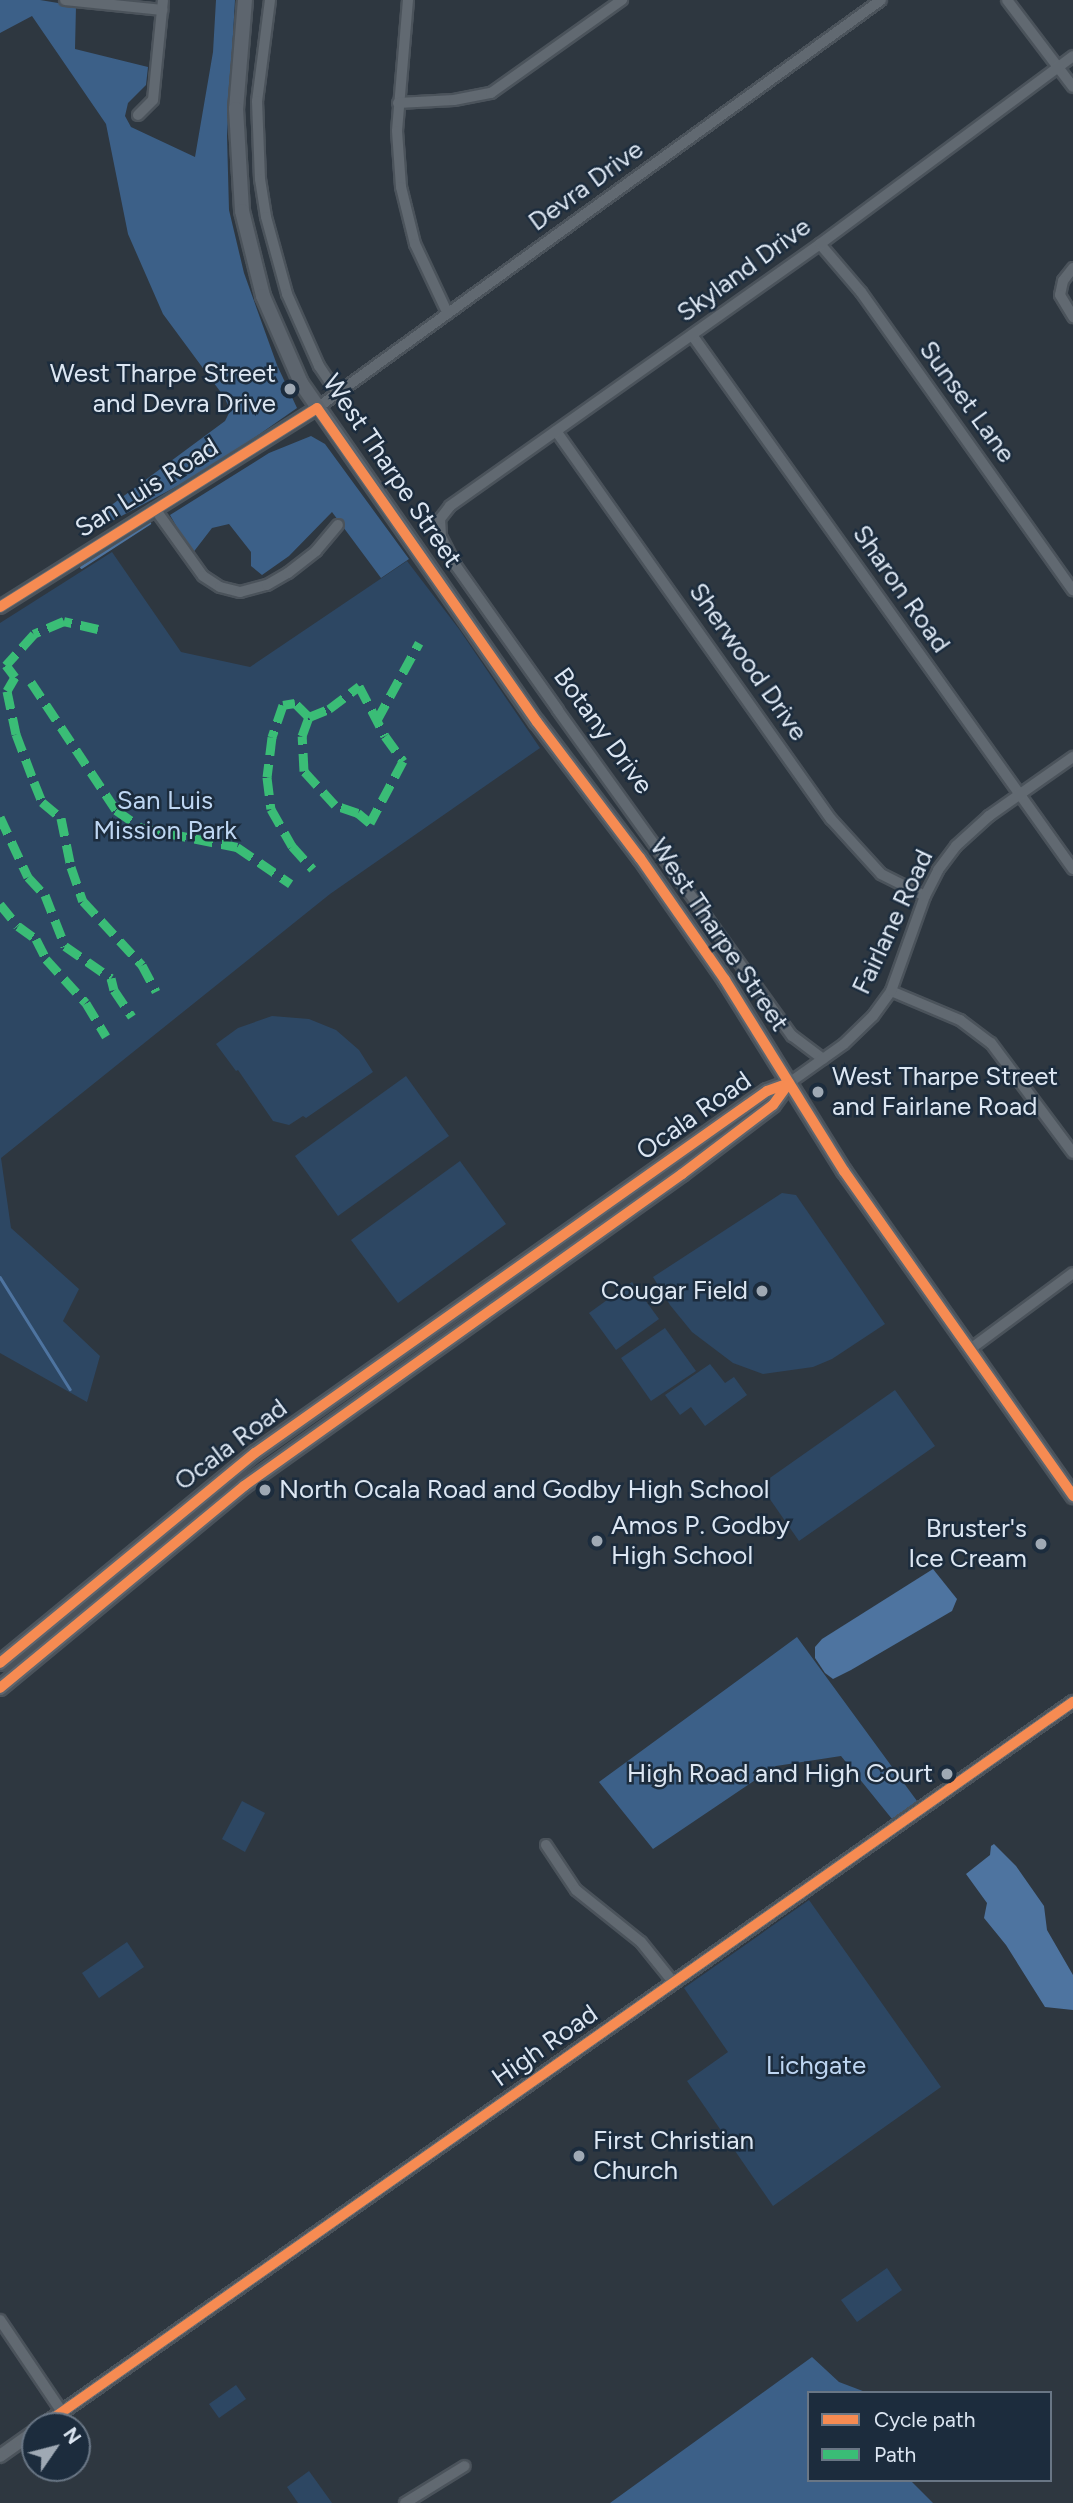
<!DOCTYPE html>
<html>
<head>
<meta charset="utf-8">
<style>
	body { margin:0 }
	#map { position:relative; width:1073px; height:2503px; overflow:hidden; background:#2e3740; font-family:Figtree,sans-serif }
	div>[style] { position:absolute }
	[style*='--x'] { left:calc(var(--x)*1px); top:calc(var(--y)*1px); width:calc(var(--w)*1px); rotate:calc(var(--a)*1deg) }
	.green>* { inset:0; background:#2d4763 }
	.forest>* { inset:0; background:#3c6088 }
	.water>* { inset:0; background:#4e74a0 }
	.stream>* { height:2.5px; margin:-1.25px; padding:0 1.25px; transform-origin:1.25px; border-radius:1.25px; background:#4e74a0 }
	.roads { filter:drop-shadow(2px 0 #4b535b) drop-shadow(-2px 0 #4b535b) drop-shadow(0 2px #4b535b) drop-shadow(0 -2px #4b535b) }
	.minor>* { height:10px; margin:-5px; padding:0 5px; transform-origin:5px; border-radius:5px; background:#616971 }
	.tertiary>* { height:12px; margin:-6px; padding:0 6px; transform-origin:6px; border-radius:6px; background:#616971 }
	.secondary>* { height:14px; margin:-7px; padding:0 7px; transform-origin:7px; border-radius:7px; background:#5d656e }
	.quiet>* { height:9px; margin-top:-4.5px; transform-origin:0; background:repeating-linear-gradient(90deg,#3abd76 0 18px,transparent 0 27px) }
	.cycleway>* { height:10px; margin:-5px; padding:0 5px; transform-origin:5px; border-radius:5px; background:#f68b52 }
	.dots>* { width:19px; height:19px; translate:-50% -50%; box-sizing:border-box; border:4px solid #1c2c3d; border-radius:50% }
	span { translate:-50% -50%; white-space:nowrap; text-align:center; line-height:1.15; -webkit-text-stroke:5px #1c2c3d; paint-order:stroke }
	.street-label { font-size:26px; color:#dce6f2 }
	.poi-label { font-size:26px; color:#dce6f2 }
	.right { translate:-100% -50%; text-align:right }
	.left { translate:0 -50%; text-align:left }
	.park-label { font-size:26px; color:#bed6f2 }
	.legend { position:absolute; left:807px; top:2391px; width:245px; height:91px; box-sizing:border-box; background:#1c2c3d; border:2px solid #697685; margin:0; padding:9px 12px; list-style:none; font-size:21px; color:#dce6f2 }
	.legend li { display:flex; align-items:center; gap:14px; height:35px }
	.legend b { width:35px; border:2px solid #697685 }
	.north { position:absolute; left:21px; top:2412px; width:70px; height:70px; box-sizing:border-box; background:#1c2c3d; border:2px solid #697685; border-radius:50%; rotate:55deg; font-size:19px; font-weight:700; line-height:28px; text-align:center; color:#dce6f2 }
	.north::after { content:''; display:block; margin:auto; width:24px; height:32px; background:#9fa9b4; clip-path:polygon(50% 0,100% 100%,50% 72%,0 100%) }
</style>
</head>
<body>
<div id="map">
	<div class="green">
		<i style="clip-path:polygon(112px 552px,181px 652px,250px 667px,407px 561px,459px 629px,540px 748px,330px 894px,1px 1158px,11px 1228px,79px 1289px,63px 1321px,100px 1356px,87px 1402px,0 1353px,0 623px)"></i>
		<i style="clip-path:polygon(272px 1016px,309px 1019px,336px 1030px,359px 1050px,373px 1072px,306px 1118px,303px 1116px,289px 1125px,273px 1121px,238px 1070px,236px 1071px,216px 1044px,238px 1028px)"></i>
		<i style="clip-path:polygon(406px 1076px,449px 1136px,338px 1216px,295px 1156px)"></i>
		<i style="clip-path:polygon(460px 1161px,506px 1224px,398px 1303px,351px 1240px)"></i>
		<i style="clip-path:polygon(782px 1193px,796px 1195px,885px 1324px,832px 1359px,813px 1367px,763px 1374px,733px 1363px,692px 1332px,670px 1305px,653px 1277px)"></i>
		<i style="clip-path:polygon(632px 1282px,659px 1319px,616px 1350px,589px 1313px)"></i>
		<i style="clip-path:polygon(665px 1328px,696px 1371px,651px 1401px,621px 1358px)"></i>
		<i style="clip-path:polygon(710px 1364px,725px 1383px,734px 1377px,747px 1395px,705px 1426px,691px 1407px,680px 1415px,665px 1395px)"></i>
		<i style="clip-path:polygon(895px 1390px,935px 1446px,799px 1541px,760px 1485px)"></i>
		<i style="clip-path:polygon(242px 1801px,265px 1813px,245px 1852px,222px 1839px)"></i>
		<i style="clip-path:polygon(809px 1900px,941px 2087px,773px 2206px,687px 2081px,728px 2052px,684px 1988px)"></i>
		<i style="clip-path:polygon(127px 1942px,144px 1967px,99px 1998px,82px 1973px)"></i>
		<i style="clip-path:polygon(887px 2268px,902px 2290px,857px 2322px,841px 2300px)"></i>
		<i style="clip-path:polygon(236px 2385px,246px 2399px,219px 2418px,209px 2404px)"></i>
		<i style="clip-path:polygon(309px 2471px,332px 2503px,298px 2503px,287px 2487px)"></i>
	</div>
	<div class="forest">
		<i style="clip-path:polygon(0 0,40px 0,76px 6px,75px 49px,148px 67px,146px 85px,128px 103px,125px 116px,131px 127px,195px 157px,213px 52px,216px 0,235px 0,227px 136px,229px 210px,244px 273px,277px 365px,297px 408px,211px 468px,114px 520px,99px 525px,94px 518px,225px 421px,230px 411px,225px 398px,163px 314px,128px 234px,106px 124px,32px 16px,0 33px)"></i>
		<i style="clip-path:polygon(311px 436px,325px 444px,409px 559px,381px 578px,332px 512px,289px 556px,262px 575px,251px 566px,251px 552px,229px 524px,212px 528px,192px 554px,170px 515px,269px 453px)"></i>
		<i style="clip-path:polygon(797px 1637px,917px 1801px,892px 1819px,841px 1756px,776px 1766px,653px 1849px,599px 1782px)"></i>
		<i style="clip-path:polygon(812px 2357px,839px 2382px,868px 2393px,809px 2393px,809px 2480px,910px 2480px,933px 2503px,610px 2503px)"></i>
	</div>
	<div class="water">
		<i style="clip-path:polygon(933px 1569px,957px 1599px,952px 1611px,851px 1670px,833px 1679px,825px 1673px,815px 1658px,815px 1647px,822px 1639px)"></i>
		<i style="clip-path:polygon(994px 1844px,1016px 1866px,1044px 1906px,1047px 1930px,1073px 1975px,1073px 2010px,1045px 2007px,1006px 1945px,984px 1918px,987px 1903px,966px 1874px,990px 1855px,991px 1846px)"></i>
	</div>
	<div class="stream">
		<i style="--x:81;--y:567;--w:81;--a:-32.9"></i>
		<i style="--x:0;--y:1277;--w:132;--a:58"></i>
	</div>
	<div class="roads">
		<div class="minor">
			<i style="--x:65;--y:0;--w:98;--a:5.9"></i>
			<i style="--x:270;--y:0;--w:102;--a:97.3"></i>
			<i style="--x:257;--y:101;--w:78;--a:87.8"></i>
			<i style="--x:260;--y:179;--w:38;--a:81"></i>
			<i style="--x:266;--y:217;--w:80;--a:74.7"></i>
			<i style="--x:287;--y:294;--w:79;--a:66"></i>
			<i style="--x:319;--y:366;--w:32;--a:56"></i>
			<i style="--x:408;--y:0;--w:131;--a:94.8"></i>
			<i style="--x:397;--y:131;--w:56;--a:85.9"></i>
			<i style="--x:401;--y:187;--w:59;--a:76.2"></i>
			<i style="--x:415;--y:244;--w:77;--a:64.8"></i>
			<i style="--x:1007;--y:0;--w:109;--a:52.8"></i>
			<i style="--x:398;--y:103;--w:56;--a:-3.1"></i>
			<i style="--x:454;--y:100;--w:38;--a:-11"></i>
			<i style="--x:491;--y:93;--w:161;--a:-35.4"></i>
			<i style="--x:138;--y:115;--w:21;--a:-45"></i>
			<i style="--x:153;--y:100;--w:100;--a:-84.3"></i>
			<i style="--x:820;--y:244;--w:63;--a:49.5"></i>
			<i style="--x:861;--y:292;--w:366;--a:54.6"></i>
			<i style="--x:1073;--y:268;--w:16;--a:128"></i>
			<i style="--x:1063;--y:281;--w:14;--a:102"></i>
			<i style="--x:1060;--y:295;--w:26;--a:59"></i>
			<i style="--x:692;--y:335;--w:656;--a:54.49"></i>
			<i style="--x:317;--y:408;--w:696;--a:-35.88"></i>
			<i style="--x:556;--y:431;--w:476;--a:54.7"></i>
			<i style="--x:831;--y:819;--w:74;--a:47.7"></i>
			<i style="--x:881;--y:874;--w:49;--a:26.6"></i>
			<i style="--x:155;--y:509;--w:82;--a:54.4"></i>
			<i style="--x:203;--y:576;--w:20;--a:33"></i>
			<i style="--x:220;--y:587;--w:21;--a:14"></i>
			<i style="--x:240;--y:592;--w:28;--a:-15"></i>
			<i style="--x:267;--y:585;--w:24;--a:-30"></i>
			<i style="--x:288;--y:573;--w:36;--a:-38"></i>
			<i style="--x:316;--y:551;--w:34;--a:-50"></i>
			<i style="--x:891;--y:991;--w:75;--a:22.8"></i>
			<i style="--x:960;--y:1020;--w:39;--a:37"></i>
			<i style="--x:991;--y:1043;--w:137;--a:53.3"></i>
			<i style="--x:823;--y:1059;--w:39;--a:-143"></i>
			<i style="--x:792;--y:1036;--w:401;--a:-125.7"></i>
			<i style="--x:558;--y:710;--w:176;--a:-125.3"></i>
			<i style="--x:456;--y:566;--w:33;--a:-117"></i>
			<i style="--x:441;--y:537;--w:18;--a:-93"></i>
			<i style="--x:440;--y:519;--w:16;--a:-52"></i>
			<i style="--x:450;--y:506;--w:453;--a:-35.3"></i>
			<i style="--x:820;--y:244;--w:315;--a:-36.6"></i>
			<i style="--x:789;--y:1083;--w:67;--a:-35.3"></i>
			<i style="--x:844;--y:1044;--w:40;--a:-44"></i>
			<i style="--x:873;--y:1016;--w:31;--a:-54"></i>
			<i style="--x:891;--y:991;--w:101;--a:-70.3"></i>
			<i style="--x:925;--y:896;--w:29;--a:-63"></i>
			<i style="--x:938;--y:870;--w:30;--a:-53"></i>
			<i style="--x:956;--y:846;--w:45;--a:-42.3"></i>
			<i style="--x:989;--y:816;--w:103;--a:-35.1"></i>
			<i style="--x:969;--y:1350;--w:129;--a:-36.5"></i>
			<i style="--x:546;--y:1845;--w:54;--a:56.3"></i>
			<i style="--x:576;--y:1890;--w:83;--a:38.7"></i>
			<i style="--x:641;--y:1942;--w:53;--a:51.2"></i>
			<i style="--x:0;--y:2320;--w:111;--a:56"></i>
			<i style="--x:405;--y:2503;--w:70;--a:-31.7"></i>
		</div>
		<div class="tertiary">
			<i style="--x:0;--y:607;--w:374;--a:-32.1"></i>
			<i style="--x:42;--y:2426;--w:1260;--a:-35.08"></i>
			<i style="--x:0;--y:2456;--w:43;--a:-35.5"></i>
		</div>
		<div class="secondary">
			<i style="--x:245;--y:0;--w:109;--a:94.7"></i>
			<i style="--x:236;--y:109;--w:102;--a:86.6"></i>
			<i style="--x:242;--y:211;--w:88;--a:76.1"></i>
			<i style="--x:263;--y:296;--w:95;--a:66.4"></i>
			<i style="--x:301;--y:383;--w:413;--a:55.2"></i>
			<i style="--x:537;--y:722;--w:171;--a:52.9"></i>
			<i style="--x:640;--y:858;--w:149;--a:55.1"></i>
			<i style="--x:725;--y:980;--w:225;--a:58.1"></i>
			<i style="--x:844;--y:1171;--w:398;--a:54.8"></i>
			<i style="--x:0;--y:1663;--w:330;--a:-39.5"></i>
			<i style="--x:255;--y:1453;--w:627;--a:-35.26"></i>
			<i style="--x:767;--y:1091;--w:23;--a:-20"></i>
			<i style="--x:0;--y:1688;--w:317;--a:-39.6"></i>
			<i style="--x:244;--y:1486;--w:538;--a:-35.46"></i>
			<i style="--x:682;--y:1174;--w:114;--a:-37.2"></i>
			<i style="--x:773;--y:1105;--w:27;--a:-54"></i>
		</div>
	</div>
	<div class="quiet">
		<i style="--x:98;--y:629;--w:35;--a:-167"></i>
		<i style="--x:64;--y:621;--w:33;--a:157"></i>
		<i style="--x:34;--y:634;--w:42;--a:132.1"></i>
		<i style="--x:6;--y:665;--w:15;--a:53"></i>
		<i style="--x:15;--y:677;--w:16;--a:120"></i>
		<i style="--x:7;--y:691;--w:44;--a:78.2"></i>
		<i style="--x:16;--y:734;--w:51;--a:69.4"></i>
		<i style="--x:34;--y:782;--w:22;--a:68"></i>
		<i style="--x:42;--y:802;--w:25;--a:40"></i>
		<i style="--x:61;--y:818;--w:50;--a:78.5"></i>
		<i style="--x:71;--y:867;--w:36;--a:71"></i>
		<i style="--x:83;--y:901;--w:87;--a:47.3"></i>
		<i style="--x:142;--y:965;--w:30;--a:62"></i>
		<i style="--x:31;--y:682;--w:154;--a:56.4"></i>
		<i style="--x:116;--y:810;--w:32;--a:35"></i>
		<i style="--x:142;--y:828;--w:97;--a:11.3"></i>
		<i style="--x:237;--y:847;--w:65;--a:34.4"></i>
		<i style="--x:309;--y:717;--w:22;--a:-22"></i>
		<i style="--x:329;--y:709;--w:38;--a:-37"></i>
		<i style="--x:359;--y:686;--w:56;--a:62.5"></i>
		<i style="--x:385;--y:736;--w:31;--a:54"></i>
		<i style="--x:403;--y:761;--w:70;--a:118"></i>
		<i style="--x:370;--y:823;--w:16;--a:-140"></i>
		<i style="--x:358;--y:813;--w:24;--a:-161"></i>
		<i style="--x:335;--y:805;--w:46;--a:-132.4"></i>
		<i style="--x:304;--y:771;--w:35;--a:-93"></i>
		<i style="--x:302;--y:736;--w:20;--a:-70"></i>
		<i style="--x:309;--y:717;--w:20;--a:-135"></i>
		<i style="--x:295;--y:703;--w:12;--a:171"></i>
		<i style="--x:283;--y:705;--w:34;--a:109"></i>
		<i style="--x:272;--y:737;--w:40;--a:97.1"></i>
		<i style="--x:267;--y:777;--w:32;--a:83"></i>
		<i style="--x:271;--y:809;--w:43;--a:60.4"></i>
		<i style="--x:292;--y:846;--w:31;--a:48"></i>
		<i style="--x:377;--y:720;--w:88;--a:-61.4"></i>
		<i style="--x:0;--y:817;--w:66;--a:65"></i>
		<i style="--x:28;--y:877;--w:25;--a:47"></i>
		<i style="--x:45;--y:895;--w:55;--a:68.6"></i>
		<i style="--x:65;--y:946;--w:56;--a:34.8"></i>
		<i style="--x:111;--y:978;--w:12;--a:76"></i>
		<i style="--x:114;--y:990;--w:32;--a:56"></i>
		<i style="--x:0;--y:904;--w:28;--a:51"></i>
		<i style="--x:18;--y:926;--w:22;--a:36"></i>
		<i style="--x:36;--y:939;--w:22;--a:63"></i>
		<i style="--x:46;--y:959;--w:59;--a:47.7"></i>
		<i style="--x:86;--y:1003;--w:39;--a:59"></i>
	</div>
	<div class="cycleway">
		<i style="--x:0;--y:607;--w:374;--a:-32.1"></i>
		<i style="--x:317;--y:408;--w:383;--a:55"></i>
		<i style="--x:537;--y:722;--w:171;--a:52.9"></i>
		<i style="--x:640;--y:858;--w:149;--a:55.1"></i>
		<i style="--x:725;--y:980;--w:225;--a:58.1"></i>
		<i style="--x:844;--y:1171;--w:398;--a:54.8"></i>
		<i style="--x:0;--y:1663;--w:330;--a:-39.5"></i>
		<i style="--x:255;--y:1453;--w:627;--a:-35.26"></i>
		<i style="--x:767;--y:1091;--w:23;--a:-20"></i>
		<i style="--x:0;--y:1688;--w:317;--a:-39.6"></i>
		<i style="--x:244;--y:1486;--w:538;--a:-35.46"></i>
		<i style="--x:682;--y:1174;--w:114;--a:-37.2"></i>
		<i style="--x:773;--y:1105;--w:27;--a:-54"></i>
		<i style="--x:42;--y:2426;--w:1260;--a:-35.08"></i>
	</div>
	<div class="dots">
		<i style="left:290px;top:389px;background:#9fa9b4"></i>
		<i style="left:818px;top:1092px;background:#9fa9b4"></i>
		<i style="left:762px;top:1291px;background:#9fa9b4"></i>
		<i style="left:265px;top:1490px;background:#9fa9b4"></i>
		<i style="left:597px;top:1541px;background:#9fa9b4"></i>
		<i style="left:1041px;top:1544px;background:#9fa9b4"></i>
		<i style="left:947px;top:1774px;background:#9fa9b4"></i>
		<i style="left:579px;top:2156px;background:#9fa9b4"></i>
	</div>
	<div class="street-label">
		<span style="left:586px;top:186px;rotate:-36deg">Devra Drive</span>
		<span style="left:744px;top:270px;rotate:-36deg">Skyland Drive</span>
		<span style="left:967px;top:402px;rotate:54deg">Sunset Lane</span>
		<span style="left:392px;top:471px;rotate:56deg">West Tharpe Street</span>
		<span style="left:147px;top:488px;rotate:-32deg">San Luis Road</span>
		<span style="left:901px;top:589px;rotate:55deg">Sharon Road</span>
		<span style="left:748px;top:662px;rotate:55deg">Sherwood Drive</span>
		<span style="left:603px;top:731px;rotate:54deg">Botany Drive</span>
		<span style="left:893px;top:922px;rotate:-65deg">Fairlane Road</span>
		<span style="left:719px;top:935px;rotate:56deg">West Tharpe Street</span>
		<span style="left:694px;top:1116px;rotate:-35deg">Ocala Road</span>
		<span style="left:231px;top:1445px;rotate:-37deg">Ocala Road</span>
		<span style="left:545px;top:2046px;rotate:-35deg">High Road</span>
	</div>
	<div class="poi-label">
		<span class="right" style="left:276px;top:389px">West Tharpe Street<br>and Devra Drive</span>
		<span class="left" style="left:832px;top:1092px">West Tharpe Street<br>and Fairlane Road</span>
		<span class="right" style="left:748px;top:1291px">Cougar Field</span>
		<span class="left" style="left:279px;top:1490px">North Ocala Road and Godby High School</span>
		<span class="left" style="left:611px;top:1541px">Amos P. Godby<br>High School</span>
		<span class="right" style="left:1027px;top:1544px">Bruster's<br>Ice Cream</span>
		<span class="right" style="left:933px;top:1774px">High Road and High Court</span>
		<span class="left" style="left:593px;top:2156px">First Christian<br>Church</span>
	</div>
	<div class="park-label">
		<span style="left:165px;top:816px">San Luis<br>Mission Park</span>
		<span style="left:816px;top:2066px">Lichgate</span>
	</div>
	<ul class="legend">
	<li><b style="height:9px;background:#f68b52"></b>Cycle path</li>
	<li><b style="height:9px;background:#3abd76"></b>Path</li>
	</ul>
	<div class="north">N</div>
</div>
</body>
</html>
